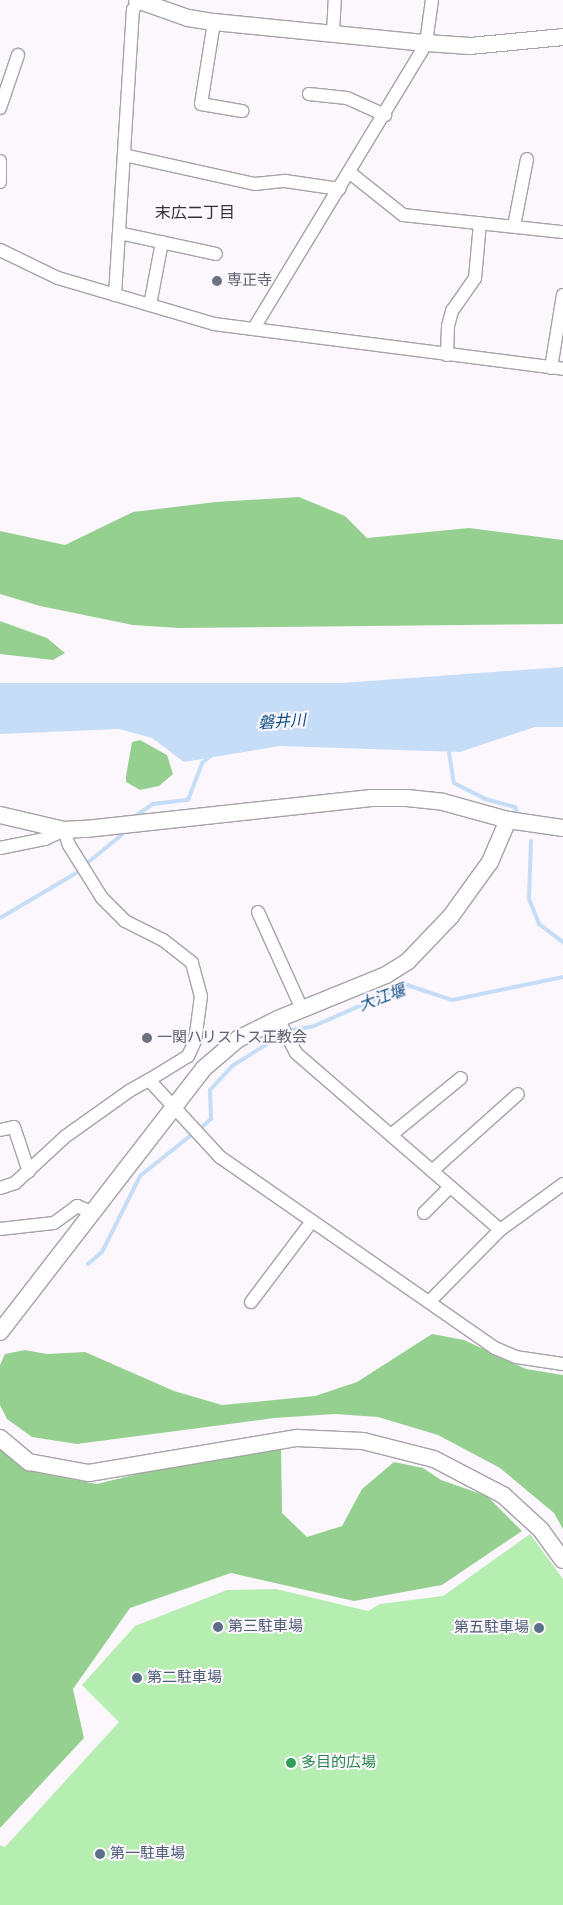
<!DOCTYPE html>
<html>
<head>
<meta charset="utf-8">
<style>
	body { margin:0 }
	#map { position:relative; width:563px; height:1905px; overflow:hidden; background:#fbf7fd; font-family:"Roboto Condensed","Noto Sans JP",sans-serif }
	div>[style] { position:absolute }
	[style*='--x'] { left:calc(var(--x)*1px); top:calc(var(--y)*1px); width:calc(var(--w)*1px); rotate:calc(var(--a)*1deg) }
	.green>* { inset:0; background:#b6edb1 }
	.forest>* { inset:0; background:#96d090 }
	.water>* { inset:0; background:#c5ddf6 }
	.stream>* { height:4px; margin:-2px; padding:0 2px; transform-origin:2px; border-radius:2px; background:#c5ddf6 }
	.roads { filter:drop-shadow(1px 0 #a6a2a8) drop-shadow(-1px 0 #a6a2a8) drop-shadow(0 1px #a6a2a8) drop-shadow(0 -1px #a6a2a8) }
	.minor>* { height:12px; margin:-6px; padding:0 6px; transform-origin:6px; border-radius:6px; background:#fff }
	.tertiary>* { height:16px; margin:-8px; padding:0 8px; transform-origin:8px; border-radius:8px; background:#fff }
	.dots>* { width:14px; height:14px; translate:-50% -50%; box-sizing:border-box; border:2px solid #fbf7fd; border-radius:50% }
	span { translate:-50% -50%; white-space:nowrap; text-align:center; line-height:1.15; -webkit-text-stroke:4px #fbf7fd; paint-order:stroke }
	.worship-label { font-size:15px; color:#5b616d }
	.left { translate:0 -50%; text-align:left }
	.service-label { font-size:15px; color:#4e5e75 }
	.right { translate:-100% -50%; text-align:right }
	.leisure-label { font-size:15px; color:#27864d }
	.neighbourhood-label { font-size:16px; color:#333133 }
	.water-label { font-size:16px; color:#0e5086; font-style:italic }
</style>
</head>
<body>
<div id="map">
	<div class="green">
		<i style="clip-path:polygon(530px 1534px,563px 1579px,563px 1905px,0 1905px,0 1845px,5px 1847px,119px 1722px,82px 1685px,135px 1626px,227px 1590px,276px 1589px,368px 1611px,380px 1604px,443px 1596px)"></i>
	</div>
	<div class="forest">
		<i style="clip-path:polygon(299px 497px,345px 516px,367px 538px,469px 528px,563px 540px,563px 624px,178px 628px,133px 625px,40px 606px,0 594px,0 531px,65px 545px,133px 512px,216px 502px)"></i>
		<i style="clip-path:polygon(0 621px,47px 638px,65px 653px,53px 660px,0 654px)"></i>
		<i style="clip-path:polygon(140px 740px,167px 755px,173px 774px,159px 786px,140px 790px,126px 782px,126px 776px,132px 742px)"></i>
		<i style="clip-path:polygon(432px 1334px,464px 1340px,526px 1369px,563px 1375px,563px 1529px,554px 1513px,500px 1468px,438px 1435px,378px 1417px,335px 1414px,274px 1418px,77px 1444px,32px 1437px,7px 1419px,0 1405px,0 1365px,5px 1354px,25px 1350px,47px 1354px,85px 1352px,174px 1391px,222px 1405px,315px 1396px,357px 1382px)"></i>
		<i style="clip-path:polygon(281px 1446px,282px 1513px,307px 1537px,342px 1526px,362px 1489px,394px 1462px,423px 1468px,441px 1480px,487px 1496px,522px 1531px,442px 1585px,354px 1601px,231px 1573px,130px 1608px,73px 1689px,84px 1738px,0 1828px,0 1450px,39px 1473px,97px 1484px,190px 1461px)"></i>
	</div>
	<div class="water">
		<i style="clip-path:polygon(563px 667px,563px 727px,535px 727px,460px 752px,280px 746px,184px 762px,152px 738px,119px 729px,0 734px,0 683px,342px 683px)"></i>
	</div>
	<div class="stream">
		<i style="--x:448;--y:746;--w:37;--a:81"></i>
		<i style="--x:454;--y:783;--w:35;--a:27"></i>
		<i style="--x:485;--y:799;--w:31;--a:15"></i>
		<i style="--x:515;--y:807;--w:5;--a:68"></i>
		<i style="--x:138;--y:814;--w:18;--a:-34"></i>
		<i style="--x:153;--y:804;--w:35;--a:-7"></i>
		<i style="--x:188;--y:800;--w:40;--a:-69"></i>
		<i style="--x:202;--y:763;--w:13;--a:-39"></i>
		<i style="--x:531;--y:841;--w:58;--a:92"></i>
		<i style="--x:529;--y:899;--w:27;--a:68"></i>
		<i style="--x:539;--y:924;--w:30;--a:37"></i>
		<i style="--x:86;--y:864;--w:49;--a:-39.2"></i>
		<i style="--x:0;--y:918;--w:88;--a:-30.6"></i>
		<i style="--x:292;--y:1030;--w:22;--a:-10"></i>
		<i style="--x:314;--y:1026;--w:102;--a:-23.8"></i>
		<i style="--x:407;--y:985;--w:47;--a:18.4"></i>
		<i style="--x:452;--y:1000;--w:113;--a:-11.7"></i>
		<i style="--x:203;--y:1126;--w:11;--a:-41"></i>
		<i style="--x:211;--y:1119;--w:29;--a:-92"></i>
		<i style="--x:210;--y:1090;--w:33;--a:-47"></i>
		<i style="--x:232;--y:1066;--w:57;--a:-32"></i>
		<i style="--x:88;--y:1264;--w:18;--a:-41"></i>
		<i style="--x:102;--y:1252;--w:85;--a:-63.4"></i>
		<i style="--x:140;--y:1176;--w:64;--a:-38.7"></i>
	</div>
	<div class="roads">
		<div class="minor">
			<i style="--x:214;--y:22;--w:83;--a:99"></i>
			<i style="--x:201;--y:104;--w:42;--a:9.7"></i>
			<i style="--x:333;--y:33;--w:33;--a:-87"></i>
			<i style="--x:309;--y:94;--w:38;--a:6"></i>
			<i style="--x:347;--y:98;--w:42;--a:24.1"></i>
			<i style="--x:0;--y:108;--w:56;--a:-71.2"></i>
			<i style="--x:124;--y:155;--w:134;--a:12.5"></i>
			<i style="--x:255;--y:184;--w:30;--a:-6"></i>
			<i style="--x:285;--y:181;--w:55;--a:8.4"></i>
			<i style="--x:0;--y:161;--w:21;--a:90"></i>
			<i style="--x:349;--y:172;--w:69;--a:38.5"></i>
			<i style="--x:403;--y:215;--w:161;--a:6.1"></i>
			<i style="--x:514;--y:226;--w:68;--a:-79"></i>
			<i style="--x:119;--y:233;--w:99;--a:12.2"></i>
			<i style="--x:0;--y:250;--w:64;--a:25.8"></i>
			<i style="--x:58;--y:278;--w:163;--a:16.4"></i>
			<i style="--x:214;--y:324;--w:352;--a:7.3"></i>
			<i style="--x:115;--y:295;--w:286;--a:-86.4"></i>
			<i style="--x:133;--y:10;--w:12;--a:-59"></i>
			<i style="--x:150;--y:305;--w:64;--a:-79.2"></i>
			<i style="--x:254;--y:328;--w:323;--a:-58.8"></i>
			<i style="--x:421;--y:52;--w:10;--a:-61"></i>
			<i style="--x:426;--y:43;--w:43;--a:-82.1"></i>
			<i style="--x:447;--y:355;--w:29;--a:-88"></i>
			<i style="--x:448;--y:326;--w:16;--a:-75"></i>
			<i style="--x:452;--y:311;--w:40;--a:-55.1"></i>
			<i style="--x:475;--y:278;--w:55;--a:-84.8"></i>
			<i style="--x:551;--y:368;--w:74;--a:-80.7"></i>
			<i style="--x:0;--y:848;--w:46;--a:-11.3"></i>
			<i style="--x:45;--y:839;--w:21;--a:-25"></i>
			<i style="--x:64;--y:830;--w:16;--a:72"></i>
			<i style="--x:69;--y:845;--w:62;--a:58.1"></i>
			<i style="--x:102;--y:898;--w:33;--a:45"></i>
			<i style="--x:125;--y:921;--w:42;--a:26.6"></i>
			<i style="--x:163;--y:940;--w:37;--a:38"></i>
			<i style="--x:192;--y:963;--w:34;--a:75"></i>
			<i style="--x:201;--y:996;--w:45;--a:97.6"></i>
			<i style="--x:195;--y:1041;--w:17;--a:115"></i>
			<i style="--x:188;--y:1056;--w:46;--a:148.4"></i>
			<i style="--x:149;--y:1080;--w:105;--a:47.3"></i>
			<i style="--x:220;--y:1157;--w:335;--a:34.8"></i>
			<i style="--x:495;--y:1348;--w:23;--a:23"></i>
			<i style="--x:516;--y:1357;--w:48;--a:8.5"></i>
			<i style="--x:258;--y:912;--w:107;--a:65.6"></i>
			<i style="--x:278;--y:1019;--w:38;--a:62"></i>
			<i style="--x:296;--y:1053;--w:270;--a:40.9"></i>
			<i style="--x:0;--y:1130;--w:14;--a:-12"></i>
			<i style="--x:14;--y:1127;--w:47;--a:71.6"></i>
			<i style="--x:391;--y:1135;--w:90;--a:-39.2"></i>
			<i style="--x:432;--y:1171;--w:115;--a:-41.8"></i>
			<i style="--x:0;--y:1188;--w:16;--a:-18"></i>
			<i style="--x:15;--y:1183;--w:69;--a:-42.7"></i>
			<i style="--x:66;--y:1136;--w:77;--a:-35.5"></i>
			<i style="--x:129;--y:1091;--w:23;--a:-29"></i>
			<i style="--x:424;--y:1213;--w:37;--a:-45"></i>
			<i style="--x:0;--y:1229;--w:54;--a:-6.3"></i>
			<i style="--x:54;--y:1223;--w:29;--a:-36"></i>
			<i style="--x:77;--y:1206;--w:15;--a:23"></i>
			<i style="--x:251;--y:1302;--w:101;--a:-53"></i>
			<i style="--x:429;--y:1302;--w:101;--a:-45.4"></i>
			<i style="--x:500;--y:1230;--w:78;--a:-36.1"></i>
		</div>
		<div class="tertiary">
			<i style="--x:137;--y:0;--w:54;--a:19.4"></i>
			<i style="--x:188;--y:18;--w:26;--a:9"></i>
			<i style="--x:214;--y:22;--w:213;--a:5.7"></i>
			<i style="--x:426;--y:43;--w:44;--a:3.9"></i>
			<i style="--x:470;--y:46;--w:93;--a:-5.5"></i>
			<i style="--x:0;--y:815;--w:66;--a:13.2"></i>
			<i style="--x:64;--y:830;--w:22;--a:-3"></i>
			<i style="--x:86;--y:829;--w:287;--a:-6.2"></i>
			<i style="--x:371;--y:798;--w:36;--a:0"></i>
			<i style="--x:407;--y:798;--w:36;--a:6"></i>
			<i style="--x:443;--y:802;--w:67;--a:15.5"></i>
			<i style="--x:508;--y:820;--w:56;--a:8.3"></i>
			<i style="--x:0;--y:1332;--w:332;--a:-52.3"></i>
			<i style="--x:203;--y:1069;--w:46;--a:-40.6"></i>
			<i style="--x:238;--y:1039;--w:45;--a:-26.6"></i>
			<i style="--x:278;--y:1019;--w:117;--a:-22.2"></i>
			<i style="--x:386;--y:975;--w:26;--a:-32"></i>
			<i style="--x:408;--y:961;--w:62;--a:-46.3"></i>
			<i style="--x:451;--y:916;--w:67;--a:-54.2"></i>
			<i style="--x:490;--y:862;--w:46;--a:-66.8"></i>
			<i style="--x:0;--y:1438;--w:38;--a:40"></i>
			<i style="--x:29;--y:1462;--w:61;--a:10.4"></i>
			<i style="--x:89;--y:1473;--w:211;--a:-9.6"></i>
			<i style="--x:297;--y:1438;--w:66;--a:2.6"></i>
			<i style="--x:363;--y:1441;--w:73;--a:14.2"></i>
			<i style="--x:434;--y:1459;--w:78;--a:27.6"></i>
			<i style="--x:503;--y:1495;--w:52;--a:42.6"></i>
			<i style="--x:541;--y:1530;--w:37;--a:54"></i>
		</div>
	</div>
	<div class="dots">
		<i style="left:217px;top:281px;background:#6b7280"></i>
		<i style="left:147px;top:1038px;background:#6b7280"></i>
		<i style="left:218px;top:1627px;background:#5c6f8a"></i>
		<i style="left:539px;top:1628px;background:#5c6f8a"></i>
		<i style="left:137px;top:1678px;background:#5c6f8a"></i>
		<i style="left:291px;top:1763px;background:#2e9e5b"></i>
		<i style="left:100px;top:1854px;background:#5c6f8a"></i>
	</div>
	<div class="worship-label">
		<span class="left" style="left:227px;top:281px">専正寺</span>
		<span class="left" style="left:157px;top:1038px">一関ハリストス正教会</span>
	</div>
	<div class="service-label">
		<span class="left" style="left:228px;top:1627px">第三駐車場</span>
		<span class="right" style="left:529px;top:1628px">第五駐車場</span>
		<span class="left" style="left:147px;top:1678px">第二駐車場</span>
		<span class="left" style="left:110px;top:1854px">第一駐車場</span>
	</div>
	<div class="leisure-label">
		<span class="left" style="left:301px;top:1763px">多目的広場</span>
	</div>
	<div class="neighbourhood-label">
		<span style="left:195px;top:213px">末広二丁目</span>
	</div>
	<div class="water-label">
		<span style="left:282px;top:722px;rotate:-4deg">磐井川</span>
		<span style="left:382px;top:998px;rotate:-20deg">大江堰</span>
	</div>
</div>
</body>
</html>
